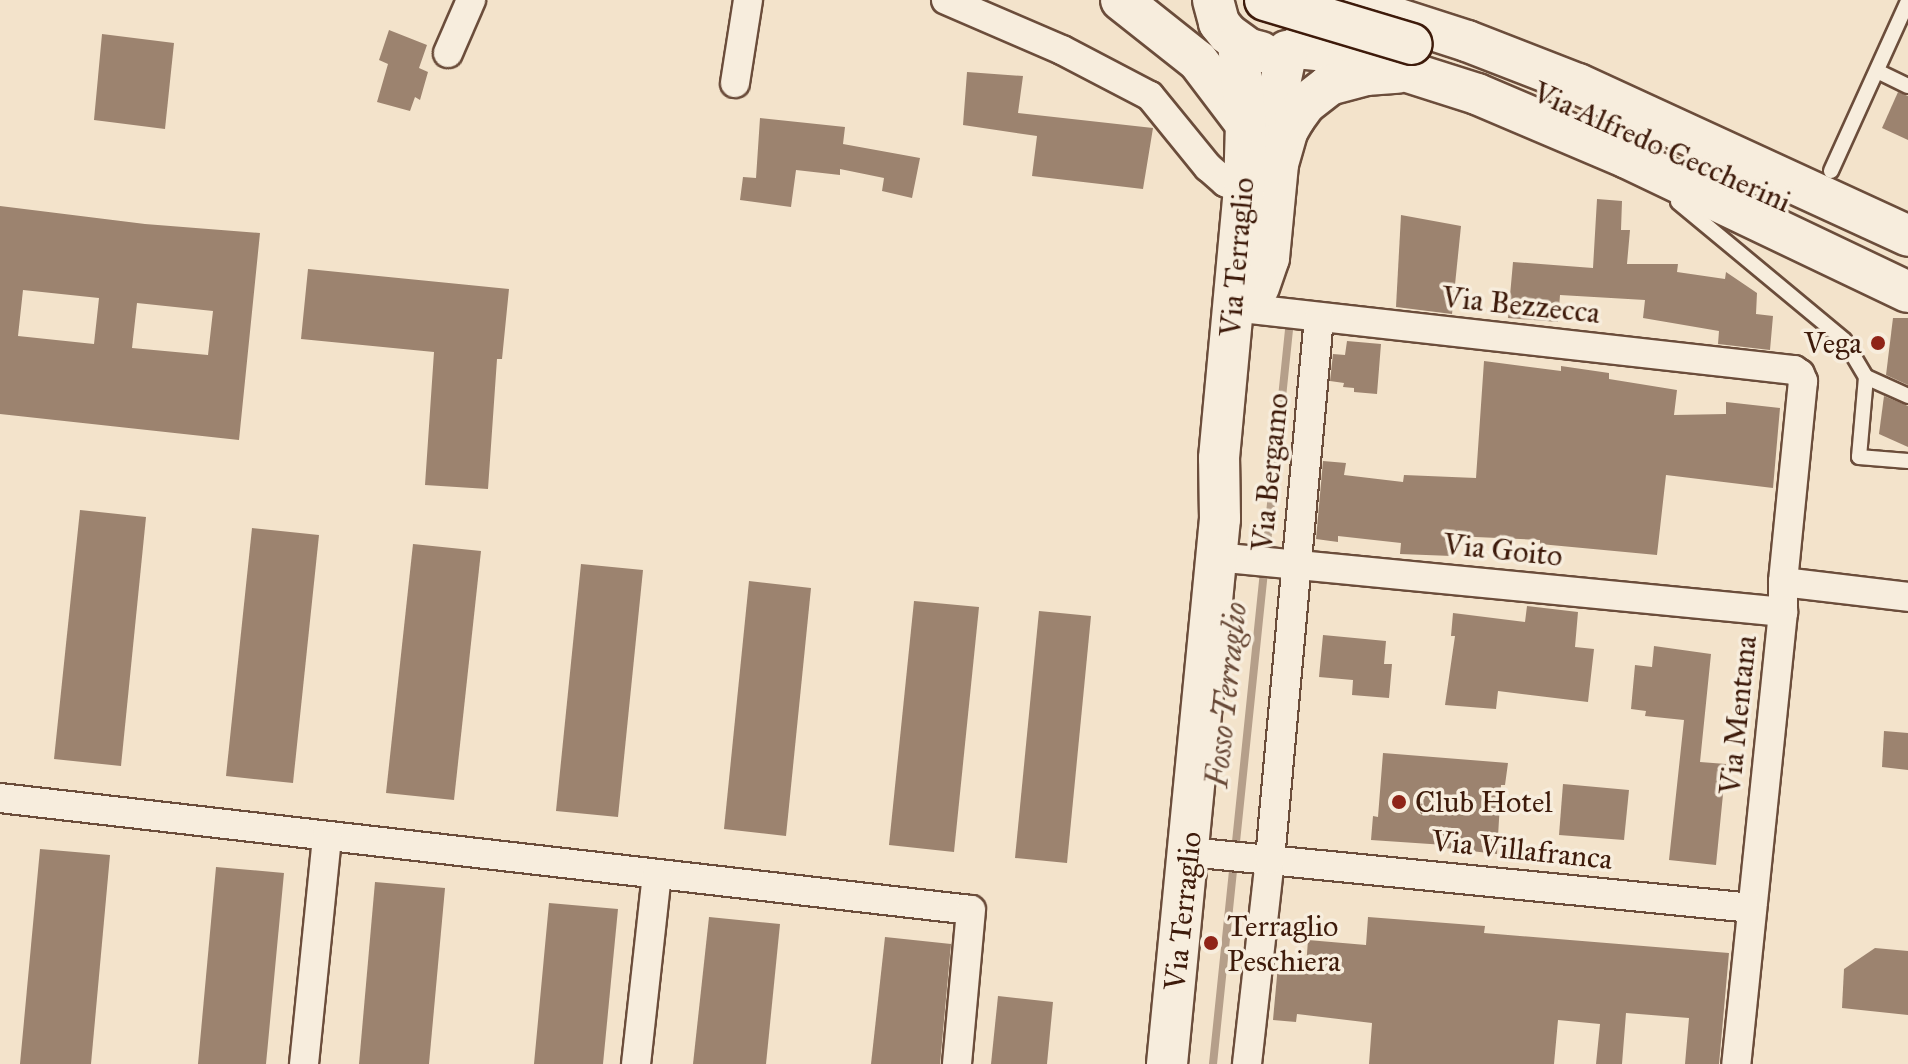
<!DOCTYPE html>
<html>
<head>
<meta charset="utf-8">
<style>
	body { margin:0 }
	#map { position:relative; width:1908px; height:1064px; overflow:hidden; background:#f3e3cb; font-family:"IM FELL Great Primer",serif }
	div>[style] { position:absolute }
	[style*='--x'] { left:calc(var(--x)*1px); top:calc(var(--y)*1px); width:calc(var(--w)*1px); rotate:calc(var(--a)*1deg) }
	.stream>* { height:8px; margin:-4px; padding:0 4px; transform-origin:4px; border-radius:4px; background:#b59f8a }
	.building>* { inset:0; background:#9c836f }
	.roads { filter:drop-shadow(2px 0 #6b4d3b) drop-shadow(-2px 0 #6b4d3b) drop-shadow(0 2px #6b4d3b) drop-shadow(0 -2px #6b4d3b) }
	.lane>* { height:14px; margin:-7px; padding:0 7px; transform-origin:7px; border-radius:7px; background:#f7eddd }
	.street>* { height:28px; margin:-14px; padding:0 14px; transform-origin:14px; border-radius:14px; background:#f7eddd }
	.secondary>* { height:40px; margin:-20px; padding:0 20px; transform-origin:20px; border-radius:20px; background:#f7eddd }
	.bridges { filter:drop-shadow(2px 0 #3e1b0b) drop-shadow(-2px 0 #3e1b0b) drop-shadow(0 2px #3e1b0b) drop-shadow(0 -2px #3e1b0b) }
	.secondary-bridge>* { height:40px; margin:-20px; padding:0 20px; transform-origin:20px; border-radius:20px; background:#f7eddd }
	.dots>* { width:22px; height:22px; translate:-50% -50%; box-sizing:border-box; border:4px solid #f7eddd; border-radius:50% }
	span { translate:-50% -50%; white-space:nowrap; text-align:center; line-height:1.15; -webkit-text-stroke:7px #f7eddd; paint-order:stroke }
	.street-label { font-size:30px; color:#3e1b0b }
	.poi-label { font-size:30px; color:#3e1b0b }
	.right { translate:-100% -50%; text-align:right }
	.left { translate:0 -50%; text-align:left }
	.water-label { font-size:32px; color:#684937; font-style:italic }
</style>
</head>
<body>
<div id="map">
	<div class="stream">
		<i style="--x:1213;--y:1064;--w:738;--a:-84.09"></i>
	</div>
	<div class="building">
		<i style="clip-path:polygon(389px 30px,427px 45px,419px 68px,428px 72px,420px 100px,415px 97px,410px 111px,377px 102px,388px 64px,379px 60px)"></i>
		<i style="clip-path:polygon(102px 34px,174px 43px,165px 129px,94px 120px)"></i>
		<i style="clip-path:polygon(967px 72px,1023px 76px,1018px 113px,1153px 128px,1143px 189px,1032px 176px,1037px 136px,963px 125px)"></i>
		<i style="clip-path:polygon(1898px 92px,1908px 96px,1908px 140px,1882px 128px)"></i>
		<i style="clip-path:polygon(760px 118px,845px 127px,843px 144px,920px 158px,912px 198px,882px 191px,884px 178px,840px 169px,840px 175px,796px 170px,791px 207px,740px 200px,743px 177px,756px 178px)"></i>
		<i style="clip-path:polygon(1597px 199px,1622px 201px,1621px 230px,1630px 230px,1627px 264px,1678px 264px,1677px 272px,1725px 279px,1726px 272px,1757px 293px,1756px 314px,1773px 316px,1770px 350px,1718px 344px,1719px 331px,1643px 318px,1645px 300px,1560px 295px,1558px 322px,1508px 318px,1513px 262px,1593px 268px)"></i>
		<i style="clip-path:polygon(evenodd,0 206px,145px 224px,260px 233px,239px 440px,0 414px,0 206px,23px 290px,99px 298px,94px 344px,18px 336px,23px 290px,0 206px,137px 303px,213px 311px,208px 355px,132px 348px,137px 303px)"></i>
		<i style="clip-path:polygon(1401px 215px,1461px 226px,1452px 314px,1396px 307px)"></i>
		<i style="clip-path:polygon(308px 269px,509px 289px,502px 359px,497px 359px,488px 489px,425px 485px,434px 352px,301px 339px)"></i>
		<i style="clip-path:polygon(1893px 318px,1908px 318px,1908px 385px,1886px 375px)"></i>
		<i style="clip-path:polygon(1347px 341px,1381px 344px,1377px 394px,1354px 392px,1354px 388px,1343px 387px,1344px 383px,1330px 381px,1333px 354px,1345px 355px)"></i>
		<i style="clip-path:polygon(1484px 361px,1561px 371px,1561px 366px,1609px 373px,1609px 379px,1677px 390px,1674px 415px,1726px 414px,1726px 402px,1780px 408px,1773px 488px,1666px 475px,1657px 555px,1540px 544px,1540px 540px,1453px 536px,1452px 556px,1400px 554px,1401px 543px,1338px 536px,1338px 542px,1316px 539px,1323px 461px,1346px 463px,1344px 475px,1403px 482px,1404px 475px,1476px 478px)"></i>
		<i style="clip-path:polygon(1884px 396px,1908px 406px,1908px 447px,1879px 434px)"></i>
		<i style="clip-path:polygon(80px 510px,146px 517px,121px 766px,54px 759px)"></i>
		<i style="clip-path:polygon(252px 528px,319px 535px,293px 783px,226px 776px)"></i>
		<i style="clip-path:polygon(413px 544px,481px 551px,454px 800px,386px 793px)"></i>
		<i style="clip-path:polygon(581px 564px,643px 570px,618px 817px,556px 811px)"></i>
		<i style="clip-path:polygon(749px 581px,811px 588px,786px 836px,724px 829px)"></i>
		<i style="clip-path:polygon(914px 601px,979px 607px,954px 852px,889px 845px)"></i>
		<i style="clip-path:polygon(1527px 606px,1578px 612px,1575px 647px,1594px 649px,1588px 702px,1498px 691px,1496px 709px,1445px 705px,1455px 636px,1451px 636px,1453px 613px,1525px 622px)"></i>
		<i style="clip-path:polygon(1039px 611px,1091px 616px,1067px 863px,1015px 858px)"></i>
		<i style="clip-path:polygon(1323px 635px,1386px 641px,1384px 664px,1392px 664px,1389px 698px,1352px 695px,1353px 680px,1319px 677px)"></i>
		<i style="clip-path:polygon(1654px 646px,1711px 654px,1700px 762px,1726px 764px,1716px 865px,1669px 860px,1684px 720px,1645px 716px,1646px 711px,1631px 709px,1635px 665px,1652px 667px)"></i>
		<i style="clip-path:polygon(1884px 731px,1908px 733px,1908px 770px,1882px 767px)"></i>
		<i style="clip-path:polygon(1383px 753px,1508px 763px,1505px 785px,1501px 785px,1497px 854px,1445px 848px,1445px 845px,1371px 840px,1373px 816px,1378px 817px)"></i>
		<i style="clip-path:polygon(1563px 784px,1629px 790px,1624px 840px,1559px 835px)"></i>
		<i style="clip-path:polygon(40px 849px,110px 855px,91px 1064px,20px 1064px)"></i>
		<i style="clip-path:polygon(216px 867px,284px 873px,266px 1064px,198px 1064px)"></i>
		<i style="clip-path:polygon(375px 882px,445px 888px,429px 1064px,359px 1064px)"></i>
		<i style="clip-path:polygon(549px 903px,618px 909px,603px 1064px,534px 1064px)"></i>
		<i style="clip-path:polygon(709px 917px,780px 924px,766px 1064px,693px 1064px)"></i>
		<i style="clip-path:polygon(1368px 917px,1485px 926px,1484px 933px,1729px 953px,1719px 1064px,1685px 1064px,1689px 1018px,1626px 1013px,1622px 1064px,1596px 1064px,1600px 1024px,1558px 1020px,1554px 1064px,1369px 1064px,1372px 1023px,1297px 1014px,1296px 1022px,1273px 1020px,1278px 965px,1306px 967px,1308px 940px,1366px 945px)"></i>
		<i style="clip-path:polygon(885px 937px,951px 944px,940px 1064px,871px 1064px)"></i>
		<i style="clip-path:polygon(1875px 948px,1908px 951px,1908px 1015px,1842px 1008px,1844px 969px)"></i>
		<i style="clip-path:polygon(998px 996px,1053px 1002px,1047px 1064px,991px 1064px)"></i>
	</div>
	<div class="roads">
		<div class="lane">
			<i style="--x:1877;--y:71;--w:34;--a:26"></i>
			<i style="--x:1831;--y:171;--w:187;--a:-65.6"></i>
			<i style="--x:1678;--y:202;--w:216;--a:39.7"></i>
			<i style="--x:1844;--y:340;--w:43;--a:59.3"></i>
			<i style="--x:1866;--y:377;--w:46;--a:24.3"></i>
			<i style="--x:1866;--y:377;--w:80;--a:95"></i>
			<i style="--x:1859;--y:457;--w:49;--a:4.7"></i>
		</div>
		<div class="street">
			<i style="--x:946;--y:0;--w:126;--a:23.3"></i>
			<i style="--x:1062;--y:50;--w:99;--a:27.6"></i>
			<i style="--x:1150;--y:96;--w:92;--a:50.8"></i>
			<i style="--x:1208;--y:167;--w:23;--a:41"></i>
			<i style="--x:1225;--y:182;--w:21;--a:25"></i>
			<i style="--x:448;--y:53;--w:58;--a:-66.5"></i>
			<i style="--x:735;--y:83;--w:84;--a:-81.1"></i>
			<i style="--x:1233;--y:307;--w:565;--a:6.41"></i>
			<i style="--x:1794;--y:370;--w:7;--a:34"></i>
			<i style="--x:1800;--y:374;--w:8;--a:67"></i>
			<i style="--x:1803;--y:381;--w:202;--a:95.7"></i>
			<i style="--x:1783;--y:582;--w:30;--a:90"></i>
			<i style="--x:1783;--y:612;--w:454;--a:95.9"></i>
			<i style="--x:1216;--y:557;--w:570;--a:5.54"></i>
			<i style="--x:1783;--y:582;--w:126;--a:6.8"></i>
			<i style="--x:0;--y:798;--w:977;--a:6.58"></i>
			<i style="--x:971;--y:910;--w:155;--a:95.2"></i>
			<i style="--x:1189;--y:852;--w:566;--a:5.68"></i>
			<i style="--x:304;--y:1064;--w:229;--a:-84.2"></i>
			<i style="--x:636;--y:1064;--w:191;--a:-83.7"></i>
			<i style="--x:1247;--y:1064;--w:206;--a:-83.6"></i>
			<i style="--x:1270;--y:859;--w:544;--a:-84.83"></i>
		</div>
		<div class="secondary">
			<i style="--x:1121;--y:0;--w:98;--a:38.4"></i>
			<i style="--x:1198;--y:61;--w:78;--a:52.8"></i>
			<i style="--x:1213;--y:0;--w:24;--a:75"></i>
			<i style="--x:1219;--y:23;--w:14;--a:51"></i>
			<i style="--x:1228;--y:34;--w:26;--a:36"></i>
			<i style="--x:1249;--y:49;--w:12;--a:14"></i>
			<i style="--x:1340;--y:0;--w:133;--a:17.9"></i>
			<i style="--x:1467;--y:41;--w:119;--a:21.2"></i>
			<i style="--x:1578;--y:84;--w:363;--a:24.7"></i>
			<i style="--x:1296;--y:48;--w:52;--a:5.5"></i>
			<i style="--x:1348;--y:53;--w:135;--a:17.6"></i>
			<i style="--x:1477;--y:94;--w:163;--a:23.1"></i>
			<i style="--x:1627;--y:158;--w:311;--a:25.5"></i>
			<i style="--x:1267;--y:168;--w:38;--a:-85"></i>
			<i style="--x:1270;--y:130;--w:81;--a:-77.9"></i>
			<i style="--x:1259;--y:287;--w:31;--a:-71"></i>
			<i style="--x:1269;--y:258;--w:94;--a:-84.5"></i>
			<i style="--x:1278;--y:164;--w:35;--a:-74"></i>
			<i style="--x:1288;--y:130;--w:14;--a:-60"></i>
			<i style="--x:1295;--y:118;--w:17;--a:-54"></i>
			<i style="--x:1305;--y:104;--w:31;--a:-38"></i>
			<i style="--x:1329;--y:85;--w:38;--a:-15"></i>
			<i style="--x:1366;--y:75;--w:31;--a:-4"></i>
			<i style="--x:1167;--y:1064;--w:548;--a:-84.45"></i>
			<i style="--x:1220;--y:519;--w:61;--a:-90.9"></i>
			<i style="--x:1219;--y:458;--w:268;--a:-84.7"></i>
			<i style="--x:1244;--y:191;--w:66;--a:-88.3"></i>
			<i style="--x:1246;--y:125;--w:82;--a:-95.6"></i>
		</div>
	</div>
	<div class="bridges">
		<div class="secondary-bridge">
			<i style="--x:1265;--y:0;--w:153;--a:16.7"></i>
		</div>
	</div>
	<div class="dots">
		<i style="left:1878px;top:343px;background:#8f2418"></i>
		<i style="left:1399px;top:802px;background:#8f2418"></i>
		<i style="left:1211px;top:943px;background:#8f2418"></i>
	</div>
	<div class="street-label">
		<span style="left:1662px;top:147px;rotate:24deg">Via Alfredo Ceccherini</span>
		<span style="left:1237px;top:257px;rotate:-85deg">Via Terraglio</span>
		<span style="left:1521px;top:305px;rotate:6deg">Via Bezzecca</span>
		<span style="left:1270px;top:472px;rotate:-84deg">Via Bergamo</span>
		<span style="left:1503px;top:550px;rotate:6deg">Via Goito</span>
		<span style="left:1738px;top:715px;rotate:-84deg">Via Mentana</span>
		<span style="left:1522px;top:850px;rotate:6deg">Via Villafranca</span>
		<span style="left:1183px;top:911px;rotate:-84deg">Via Terraglio</span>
	</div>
	<div class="poi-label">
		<span class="right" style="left:1862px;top:343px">Vega</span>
		<span class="left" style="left:1415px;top:802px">Club Hotel</span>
		<span class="left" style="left:1227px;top:943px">Terraglio<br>Peschiera</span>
	</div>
	<div class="water-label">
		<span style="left:1227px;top:695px;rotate:-84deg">Fosso Terraglio</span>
	</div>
</div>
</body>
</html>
